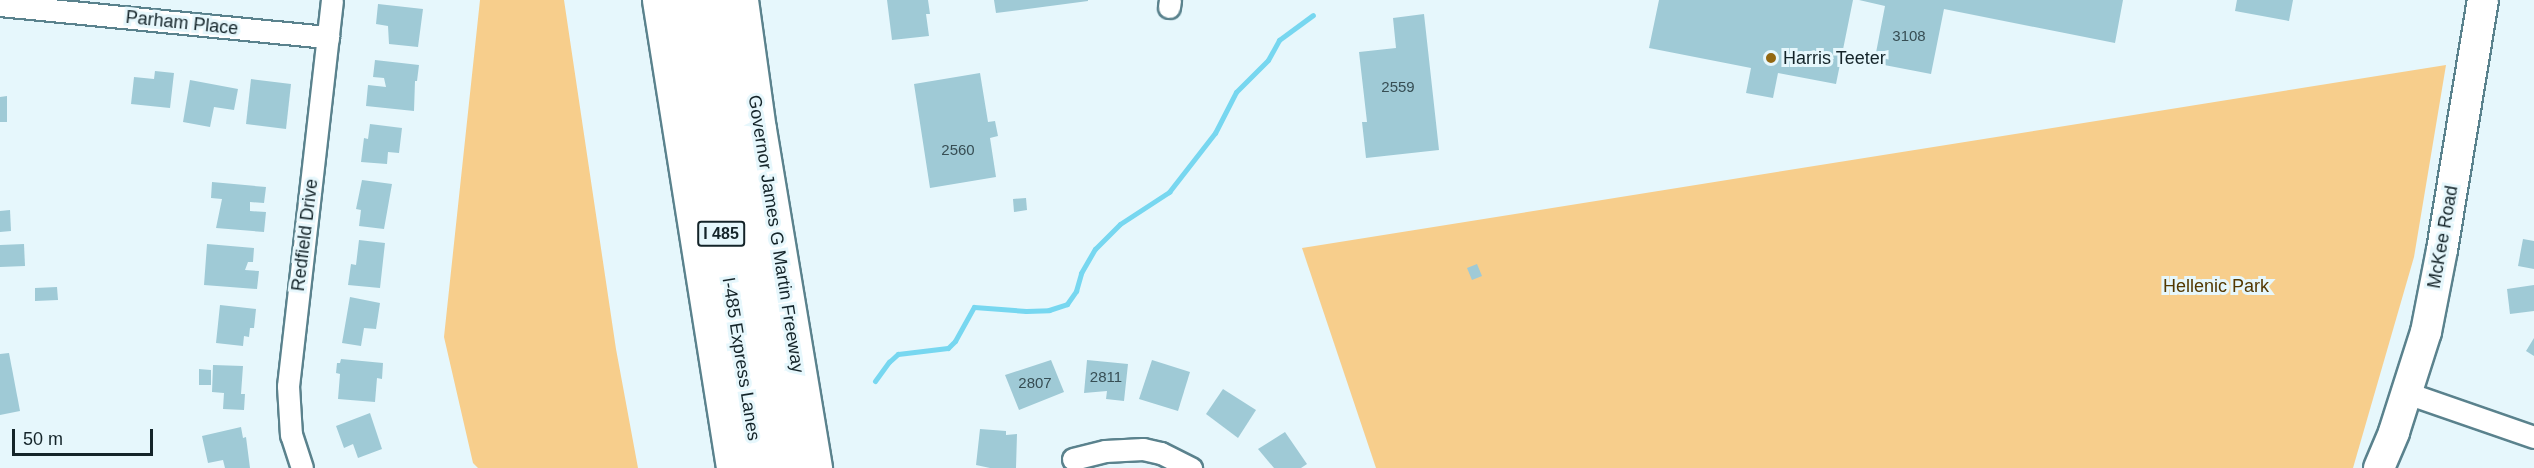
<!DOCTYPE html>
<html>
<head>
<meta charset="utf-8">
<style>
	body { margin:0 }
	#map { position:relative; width:2534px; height:468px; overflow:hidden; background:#e6f7fc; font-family:Helvetica,sans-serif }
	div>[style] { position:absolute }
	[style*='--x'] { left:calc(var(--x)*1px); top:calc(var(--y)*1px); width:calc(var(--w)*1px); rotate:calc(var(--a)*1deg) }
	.green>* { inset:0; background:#f7ce8c }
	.stream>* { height:5px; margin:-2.5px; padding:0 2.5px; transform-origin:2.5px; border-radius:2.5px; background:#77d7f0 }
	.building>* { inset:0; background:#9fcad6 }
	.roads { filter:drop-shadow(2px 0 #5a828d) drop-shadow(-2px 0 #5a828d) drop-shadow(0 2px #5a828d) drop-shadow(0 -2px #5a828d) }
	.minor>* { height:21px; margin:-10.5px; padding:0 10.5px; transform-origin:10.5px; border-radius:10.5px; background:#fff }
	.secondary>* { height:30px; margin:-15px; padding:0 15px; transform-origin:15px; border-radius:15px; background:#fff }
	.motorway>* { height:33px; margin:-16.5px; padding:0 16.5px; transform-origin:16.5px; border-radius:16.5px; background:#fff }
	.dots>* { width:16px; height:16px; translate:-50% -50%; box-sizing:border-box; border:3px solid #e6f7fc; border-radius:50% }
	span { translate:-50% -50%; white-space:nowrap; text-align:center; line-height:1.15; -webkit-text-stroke:6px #e6f7fc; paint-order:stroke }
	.number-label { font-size:15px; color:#374e54 }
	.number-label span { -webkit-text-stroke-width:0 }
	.shield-label span { padding:2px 4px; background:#e6f7fc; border:2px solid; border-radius:4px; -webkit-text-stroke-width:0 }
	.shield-label { font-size:16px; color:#142429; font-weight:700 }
	.street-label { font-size:18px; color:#142429 }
	.poi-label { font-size:18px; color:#142429 }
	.left { translate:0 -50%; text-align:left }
	.park-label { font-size:18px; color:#533800 }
	.scale { position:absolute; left:12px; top:429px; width:141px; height:27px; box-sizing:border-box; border:3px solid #142429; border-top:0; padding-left:8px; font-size:18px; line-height:21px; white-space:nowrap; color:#142429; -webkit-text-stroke:4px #e6f7fc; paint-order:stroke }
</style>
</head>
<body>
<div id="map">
	<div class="green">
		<i style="clip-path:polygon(480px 0,564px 0,616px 349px,638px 468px,478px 468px,473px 463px,444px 337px)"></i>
		<i style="clip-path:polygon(2446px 65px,2414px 257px,2353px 468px,1376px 468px,1302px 248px)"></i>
	</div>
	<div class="stream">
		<i style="--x:875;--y:381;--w:24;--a:-54"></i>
		<i style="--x:889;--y:362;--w:12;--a:-42"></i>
		<i style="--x:898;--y:354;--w:50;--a:-6.8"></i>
		<i style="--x:948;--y:348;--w:10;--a:-45"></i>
		<i style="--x:955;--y:341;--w:39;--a:-61"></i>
		<i style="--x:974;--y:307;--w:52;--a:4.4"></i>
		<i style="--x:1026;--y:311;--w:23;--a:-2"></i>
		<i style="--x:1049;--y:310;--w:19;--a:-18"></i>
		<i style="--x:1067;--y:304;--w:16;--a:-55"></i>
		<i style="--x:1076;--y:291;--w:19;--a:-74"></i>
		<i style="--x:1081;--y:273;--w:28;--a:-60"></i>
		<i style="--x:1095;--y:249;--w:35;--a:-45"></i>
		<i style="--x:1120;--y:224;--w:59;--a:-33.1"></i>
		<i style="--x:1169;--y:192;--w:75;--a:-52.1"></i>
		<i style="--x:1215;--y:133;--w:46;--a:-62.9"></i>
		<i style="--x:1236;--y:92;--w:45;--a:-45"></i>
		<i style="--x:1268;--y:60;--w:23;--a:-61"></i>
		<i style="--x:1279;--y:40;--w:42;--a:-36.3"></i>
	</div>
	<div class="building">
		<i style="clip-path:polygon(887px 0,928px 0,930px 14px,926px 14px,929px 36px,892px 40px)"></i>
		<i style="clip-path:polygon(994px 0,1088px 0,1088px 1px,996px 13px)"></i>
		<i style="clip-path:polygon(1659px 0,1853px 0,1836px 84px,1778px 73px,1773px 98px,1746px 93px,1751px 68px,1649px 48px)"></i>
		<i style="clip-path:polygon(1859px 0,2123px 0,2115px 43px,1944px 9px,1931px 74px,1874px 63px,1885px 6px)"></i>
		<i style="clip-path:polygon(2237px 0,2293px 0,2289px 21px,2235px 11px)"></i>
		<i style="clip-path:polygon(378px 4px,423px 9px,418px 47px,389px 44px,388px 26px,376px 24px)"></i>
		<i style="clip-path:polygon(1424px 14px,1439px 150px,1366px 158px,1362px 122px,1367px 122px,1359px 52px,1396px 48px,1393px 18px)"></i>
		<i style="clip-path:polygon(375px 60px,419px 65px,417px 81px,415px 81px,414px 111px,366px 106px,368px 85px,386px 87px,384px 78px,373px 77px)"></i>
		<i style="clip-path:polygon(155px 71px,174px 73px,170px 108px,131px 104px,134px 77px,154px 79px)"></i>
		<i style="clip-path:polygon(980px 73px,988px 122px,995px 121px,998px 136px,990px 138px,996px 177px,930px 188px,914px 84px)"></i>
		<i style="clip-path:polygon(251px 79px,291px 84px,286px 129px,246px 124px)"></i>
		<i style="clip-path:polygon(190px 80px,238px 89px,234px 110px,214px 107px,210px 127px,183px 122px)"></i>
		<i style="clip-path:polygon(7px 96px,7px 122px,0 122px,0 97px)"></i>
		<i style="clip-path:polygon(370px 124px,402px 128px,399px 153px,388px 152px,387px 164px,361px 162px,364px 138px,368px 139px)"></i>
		<i style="clip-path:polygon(362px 180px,392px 184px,384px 229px,359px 226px,361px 210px,356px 209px)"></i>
		<i style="clip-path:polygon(212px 182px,266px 187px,264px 203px,250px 202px,250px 211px,266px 212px,264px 232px,216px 228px,222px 199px,211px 198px)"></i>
		<i style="clip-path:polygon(1026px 198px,1027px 210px,1014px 212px,1013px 199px)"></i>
		<i style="clip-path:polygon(10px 210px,11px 231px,0 232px,0 211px)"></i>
		<i style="clip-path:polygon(2523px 239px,2534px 241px,2534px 269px,2518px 266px)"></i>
		<i style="clip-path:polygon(359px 240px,385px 243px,380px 288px,348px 285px,351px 264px,356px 265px)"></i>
		<i style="clip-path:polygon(24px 244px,25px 266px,0 267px,0 245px)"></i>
		<i style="clip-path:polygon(207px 244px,254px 248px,253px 262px,248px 262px,245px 270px,259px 271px,257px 289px,204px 285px)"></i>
		<i style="clip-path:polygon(1477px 264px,1482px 276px,1472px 280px,1467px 268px)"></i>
		<i style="clip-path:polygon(2534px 285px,2534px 311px,2510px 314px,2507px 289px)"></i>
		<i style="clip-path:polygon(57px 287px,58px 300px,35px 301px,35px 288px)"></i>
		<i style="clip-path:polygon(350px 297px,380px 303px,376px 329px,364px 328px,361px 346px,342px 343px)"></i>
		<i style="clip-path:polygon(220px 305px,256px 309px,254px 328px,250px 328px,249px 337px,244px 336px,243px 346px,216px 343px)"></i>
		<i style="clip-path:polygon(2534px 338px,2534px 356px,2526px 351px)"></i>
		<i style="clip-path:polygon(9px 353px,20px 411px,0 415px,0 354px)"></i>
		<i style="clip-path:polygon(341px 359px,383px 363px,382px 379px,377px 378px,375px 402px,338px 399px,340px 374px,336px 373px,337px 363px,340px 363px)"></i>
		<i style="clip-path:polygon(1051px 360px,1064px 392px,1019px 410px,1005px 375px)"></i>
		<i style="clip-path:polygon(1087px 360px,1128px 364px,1124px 401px,1106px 399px,1107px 391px,1084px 393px)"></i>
		<i style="clip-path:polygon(1152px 360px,1190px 372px,1178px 411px,1139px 399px)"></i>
		<i style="clip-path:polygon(213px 365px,243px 366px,241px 394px,245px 394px,244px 410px,223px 409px,224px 393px,212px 392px)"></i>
		<i style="clip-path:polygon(199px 369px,211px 370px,211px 385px,199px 385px)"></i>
		<i style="clip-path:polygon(1223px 389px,1256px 410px,1238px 438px,1206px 414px)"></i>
		<i style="clip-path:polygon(370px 413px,382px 449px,358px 458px,353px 444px,344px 448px,336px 426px)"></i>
		<i style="clip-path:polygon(241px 427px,243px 438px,246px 437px,250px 468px,225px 468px,223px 460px,208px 463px,202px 436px)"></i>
		<i style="clip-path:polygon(980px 429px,1006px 431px,1006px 435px,1017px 434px,1016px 468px,990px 468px,976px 465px)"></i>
		<i style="clip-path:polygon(1285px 432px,1307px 464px,1301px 468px,1274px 468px,1258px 449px)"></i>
	</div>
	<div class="roads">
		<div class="minor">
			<i style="--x:0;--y:5;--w:330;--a:5.6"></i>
			<i style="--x:1169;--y:7;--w:7;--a:-82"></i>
			<i style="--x:2407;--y:393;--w:134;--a:19.1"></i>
			<i style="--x:1073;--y:459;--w:33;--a:-14"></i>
			<i style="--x:1105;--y:451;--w:38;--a:-3"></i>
			<i style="--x:1143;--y:449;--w:18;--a:13"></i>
			<i style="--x:1161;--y:453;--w:34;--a:27"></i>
			<i style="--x:302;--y:468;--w:35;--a:-108"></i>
			<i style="--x:291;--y:435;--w:49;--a:-93.5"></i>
			<i style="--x:288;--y:386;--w:388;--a:-83.5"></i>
		</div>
		<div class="secondary">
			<i style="--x:2379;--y:468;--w:39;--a:-67"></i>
			<i style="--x:2394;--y:432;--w:105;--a:-72.3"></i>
			<i style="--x:2426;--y:332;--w:84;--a:-79"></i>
			<i style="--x:2442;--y:250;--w:253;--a:-80.7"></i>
		</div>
		<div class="motorway">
			<i style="--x:659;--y:0;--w:474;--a:81"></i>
			<i style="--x:686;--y:0;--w:353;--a:81.4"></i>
			<i style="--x:739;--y:349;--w:121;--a:80"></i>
			<i style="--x:714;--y:0;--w:474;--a:81.3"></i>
			<i style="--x:741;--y:0;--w:130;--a:82.1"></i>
			<i style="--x:759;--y:129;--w:344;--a:80.6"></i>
		</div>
	</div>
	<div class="dots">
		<i style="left:1771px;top:58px;background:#936812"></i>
	</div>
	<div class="number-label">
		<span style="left:1909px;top:36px">3108</span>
		<span style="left:1398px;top:87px">2559</span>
		<span style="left:958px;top:150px">2560</span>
		<span style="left:1106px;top:377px">2811</span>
		<span style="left:1035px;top:383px">2807</span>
	</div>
	<div class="shield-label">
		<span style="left:721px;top:234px">I 485</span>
	</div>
	<div class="street-label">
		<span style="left:182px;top:23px;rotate:6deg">Parham Place</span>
		<span style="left:776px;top:234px;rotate:81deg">Governor James G Martin Freeway</span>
		<span style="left:305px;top:235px;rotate:-83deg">Redfield Drive</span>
		<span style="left:2443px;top:237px;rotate:-80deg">McKee Road</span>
		<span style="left:741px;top:359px;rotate:81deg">I-485 Express Lanes</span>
	</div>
	<div class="poi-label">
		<span class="left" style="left:1783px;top:58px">Harris Teeter</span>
	</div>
	<div class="park-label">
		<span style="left:2216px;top:286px">Hellenic Park</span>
	</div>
	<div class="scale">50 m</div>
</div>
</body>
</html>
